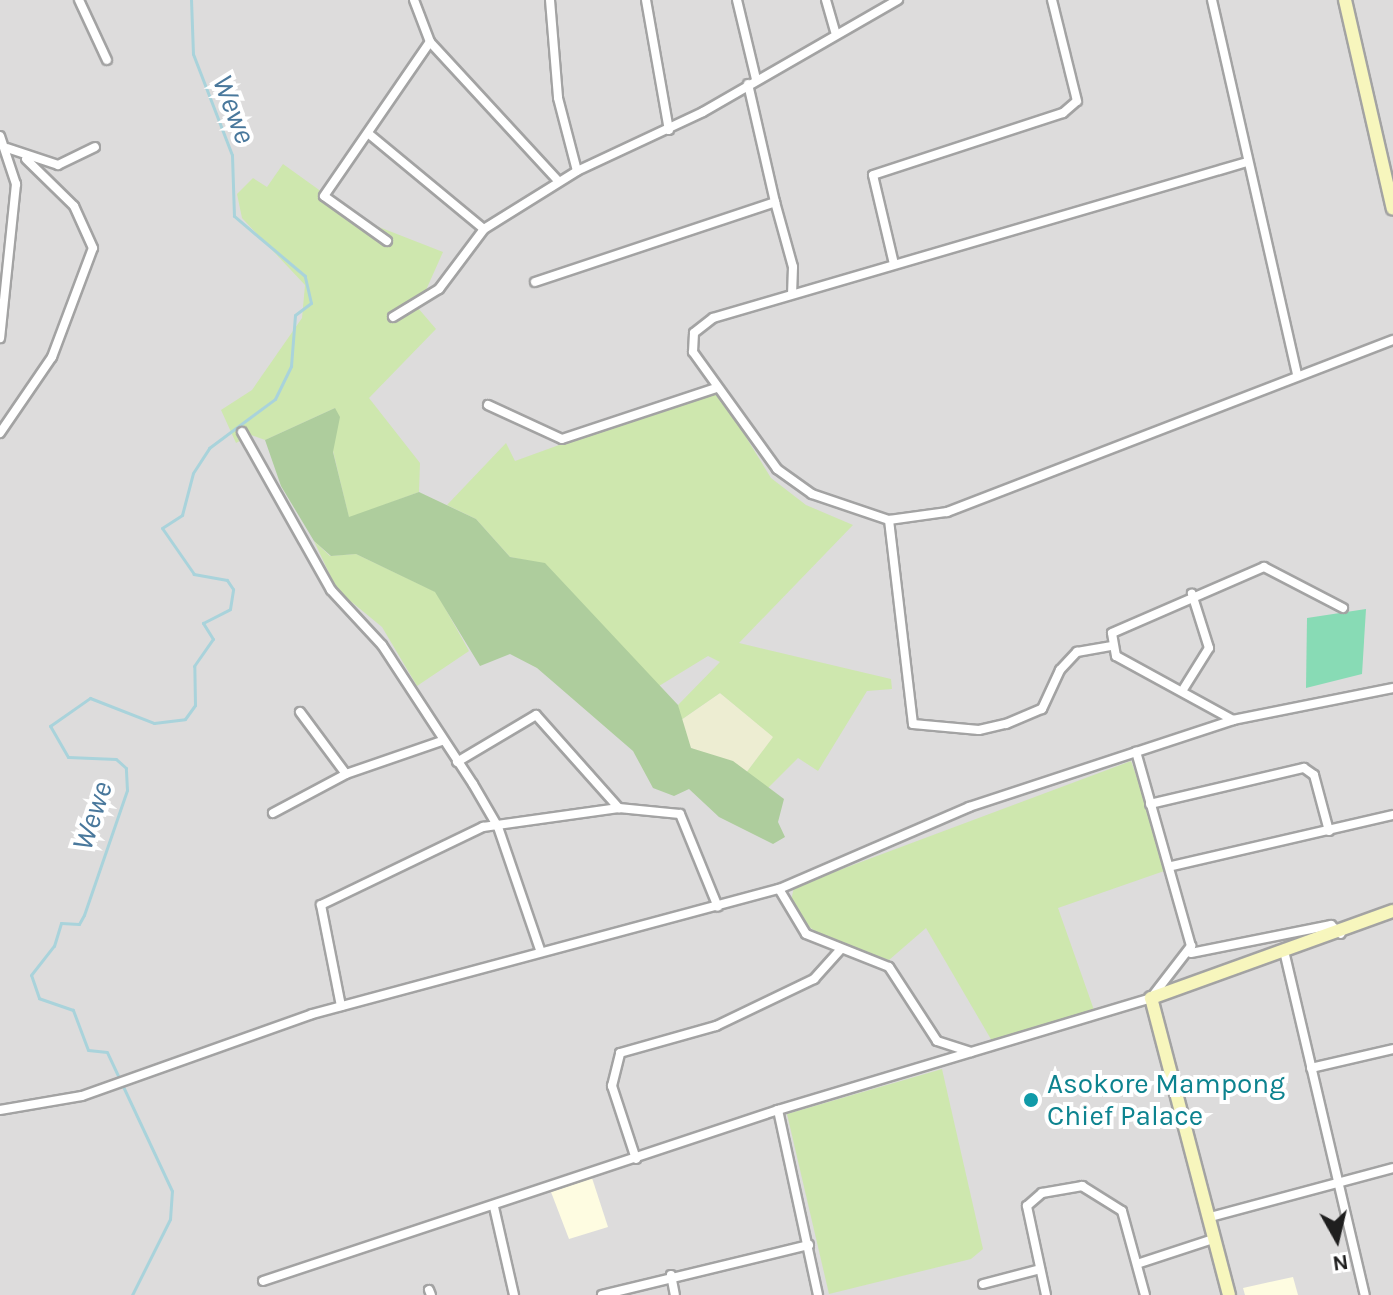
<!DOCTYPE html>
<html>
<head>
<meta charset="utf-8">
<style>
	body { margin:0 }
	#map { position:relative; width:1393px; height:1295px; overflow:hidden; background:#f0ece6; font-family:Karla,sans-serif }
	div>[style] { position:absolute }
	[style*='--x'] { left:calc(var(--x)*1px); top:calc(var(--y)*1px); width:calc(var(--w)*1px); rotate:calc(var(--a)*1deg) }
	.residential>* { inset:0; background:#dddcdc }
	.education>* { inset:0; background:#fefce1 }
	.farmland>* { inset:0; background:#ededd2 }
	.grass>* { inset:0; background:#cee7ae }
	.forest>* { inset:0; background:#aecd9d }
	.pitch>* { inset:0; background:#88dbb5 }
	.stream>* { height:3px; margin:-1.5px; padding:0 1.5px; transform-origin:1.5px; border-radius:1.5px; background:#a9d3db }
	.roads { filter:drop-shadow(2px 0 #a3a3a3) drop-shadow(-2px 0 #a3a3a3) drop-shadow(0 2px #a3a3a3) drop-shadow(0 -2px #a3a3a3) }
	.street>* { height:8px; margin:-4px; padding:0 4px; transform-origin:4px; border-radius:4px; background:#fff }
	.secondary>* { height:12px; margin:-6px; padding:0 6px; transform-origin:6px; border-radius:6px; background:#f7f6bd }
	.dots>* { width:22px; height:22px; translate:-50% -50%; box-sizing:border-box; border:4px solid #fff; border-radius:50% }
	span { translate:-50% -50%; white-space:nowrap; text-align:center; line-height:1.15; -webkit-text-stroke:8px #fff; paint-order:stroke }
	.culture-label { font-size:28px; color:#0d838f }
	.left { translate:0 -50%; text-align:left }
	.water-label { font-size:30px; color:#49789c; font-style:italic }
	.north { position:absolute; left:1297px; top:1199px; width:80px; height:80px; -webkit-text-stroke:6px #fff; paint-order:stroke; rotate:172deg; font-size:22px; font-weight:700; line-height:32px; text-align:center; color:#1f1f1f }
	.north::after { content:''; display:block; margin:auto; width:28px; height:36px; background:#1f1f1f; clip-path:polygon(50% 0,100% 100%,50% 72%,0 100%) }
</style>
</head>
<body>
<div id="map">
	<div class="residential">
		<i style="clip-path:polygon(0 0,1393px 0,1393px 1295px,0 1295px)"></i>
	</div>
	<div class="education">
		<i style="clip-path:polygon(592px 1178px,608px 1227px,569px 1239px,551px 1192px)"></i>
		<i style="clip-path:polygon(1293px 1277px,1298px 1295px,1245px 1295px,1243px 1288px)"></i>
	</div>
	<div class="farmland">
		<i style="clip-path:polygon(720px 693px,774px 737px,746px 773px,691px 748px,684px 734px,681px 720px)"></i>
	</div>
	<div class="grass">
		<i style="clip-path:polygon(283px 164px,361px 220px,443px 252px,418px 308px,436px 329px,369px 398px,420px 463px,419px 492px,349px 518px,333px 451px,335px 408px,265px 440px,251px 435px,236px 443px,221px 410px,252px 390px,302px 318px,305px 285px,242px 218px,237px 194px,253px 178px,267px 187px)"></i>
		<i style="clip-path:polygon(716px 388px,771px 478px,806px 505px,853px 525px,739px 643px,891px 679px,892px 689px,867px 691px,818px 771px,798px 758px,766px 790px,746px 773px,773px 737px,720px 693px,681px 720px,678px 705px,720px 662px,708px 656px,659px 686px,545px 564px,510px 557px,476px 519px,447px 505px,506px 443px,515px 461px)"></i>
		<i style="clip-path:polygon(314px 541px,330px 556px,356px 554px,436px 592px,469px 651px,417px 686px,382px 627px,337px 590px)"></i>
		<i style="clip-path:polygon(1131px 761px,1170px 869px,1058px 908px,1094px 1010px,992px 1041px,926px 928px,889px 960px,827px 940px,800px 920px,791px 901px,794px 887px)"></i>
		<i style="clip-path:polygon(942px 1069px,983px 1249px,971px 1259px,829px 1294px,787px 1114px)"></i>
	</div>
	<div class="forest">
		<i style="clip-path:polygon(335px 408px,340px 417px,333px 452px,349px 517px,419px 492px,476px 519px,510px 557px,545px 563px,678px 705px,691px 748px,733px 761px,784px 799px,778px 822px,785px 837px,773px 844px,719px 817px,689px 789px,674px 796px,653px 788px,633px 751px,537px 668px,510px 654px,480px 666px,435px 592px,356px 554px,331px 556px,314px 541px,281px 486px,265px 440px)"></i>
	</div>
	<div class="pitch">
		<i style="clip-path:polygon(1366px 609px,1362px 674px,1306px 688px,1307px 618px)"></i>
	</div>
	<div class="stream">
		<i style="--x:132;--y:1295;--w:85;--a:-63.4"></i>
		<i style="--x:170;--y:1219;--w:28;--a:-86"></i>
		<i style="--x:172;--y:1191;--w:153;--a:-115.1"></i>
		<i style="--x:107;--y:1052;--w:19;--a:-174"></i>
		<i style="--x:88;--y:1050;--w:43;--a:-110.6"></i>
		<i style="--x:73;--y:1010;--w:36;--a:-161"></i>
		<i style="--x:39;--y:998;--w:24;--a:-109"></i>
		<i style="--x:31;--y:975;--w:37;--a:-52"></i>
		<i style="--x:54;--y:946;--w:24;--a:-73"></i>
		<i style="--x:61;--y:923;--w:18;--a:3"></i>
		<i style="--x:79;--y:924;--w:10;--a:-61"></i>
		<i style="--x:84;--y:915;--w:132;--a:-71"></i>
		<i style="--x:127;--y:790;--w:22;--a:-93"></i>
		<i style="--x:126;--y:768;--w:13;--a:-138"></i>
		<i style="--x:116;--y:759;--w:48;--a:-177.6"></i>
		<i style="--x:68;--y:757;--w:36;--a:-120"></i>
		<i style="--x:50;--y:726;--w:49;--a:-35"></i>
		<i style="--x:90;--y:698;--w:69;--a:21.3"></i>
		<i style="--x:154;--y:723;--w:31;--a:-7"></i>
		<i style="--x:185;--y:719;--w:17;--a:-54"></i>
		<i style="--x:195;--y:705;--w:39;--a:-91"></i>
		<i style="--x:194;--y:666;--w:33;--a:-55"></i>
		<i style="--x:213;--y:639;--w:19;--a:-122"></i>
		<i style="--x:203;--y:623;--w:30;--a:-27"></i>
		<i style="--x:230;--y:609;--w:20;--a:-81"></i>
		<i style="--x:233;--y:589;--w:11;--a:-124"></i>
		<i style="--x:227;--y:580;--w:34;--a:-170"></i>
		<i style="--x:194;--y:574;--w:56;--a:-124.8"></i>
		<i style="--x:162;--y:528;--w:24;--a:-33"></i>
		<i style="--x:182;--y:515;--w:43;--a:-75.3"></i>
		<i style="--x:193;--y:473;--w:30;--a:-57"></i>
		<i style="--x:209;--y:448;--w:82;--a:-36.6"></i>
		<i style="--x:275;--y:399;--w:37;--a:-64"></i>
		<i style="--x:291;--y:366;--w:51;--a:-85.5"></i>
		<i style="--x:295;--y:315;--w:20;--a:-37"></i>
		<i style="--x:311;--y:303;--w:28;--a:-103"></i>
		<i style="--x:305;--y:276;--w:93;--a:-139.8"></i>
		<i style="--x:234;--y:216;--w:61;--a:-91.9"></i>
		<i style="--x:232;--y:155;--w:108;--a:-111.1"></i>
		<i style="--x:193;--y:54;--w:54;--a:-92.1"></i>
	</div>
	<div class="roads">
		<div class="street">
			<i style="--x:79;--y:0;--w:66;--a:65"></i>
			<i style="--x:414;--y:0;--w:45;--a:69.1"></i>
			<i style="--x:430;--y:42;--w:190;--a:47.3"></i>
			<i style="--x:550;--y:0;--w:98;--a:85.3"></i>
			<i style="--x:558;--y:98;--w:75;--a:75.4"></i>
			<i style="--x:646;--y:0;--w:132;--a:80"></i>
			<i style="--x:737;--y:0;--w:81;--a:76.5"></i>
			<i style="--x:826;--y:0;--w:33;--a:74"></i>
			<i style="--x:1212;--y:0;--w:383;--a:77.2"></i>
			<i style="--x:369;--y:134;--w:149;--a:39.6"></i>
			<i style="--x:484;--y:229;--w:110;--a:-31.9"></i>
			<i style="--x:577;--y:171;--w:139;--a:-25.1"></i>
			<i style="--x:703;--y:112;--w:225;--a:-29.9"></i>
			<i style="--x:0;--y:136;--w:51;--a:71.6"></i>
			<i style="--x:16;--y:184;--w:155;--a:95.9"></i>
			<i style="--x:7;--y:148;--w:54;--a:18.4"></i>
			<i style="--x:58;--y:165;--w:41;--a:-25.9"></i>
			<i style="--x:1247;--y:162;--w:556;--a:163.72"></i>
			<i style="--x:713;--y:318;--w:24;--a:142"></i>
			<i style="--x:694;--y:333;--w:19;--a:93"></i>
			<i style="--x:693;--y:352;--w:144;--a:54.3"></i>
			<i style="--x:777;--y:469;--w:43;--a:35.5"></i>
			<i style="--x:812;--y:494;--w:81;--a:18.7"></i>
			<i style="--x:889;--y:520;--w:59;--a:-7.9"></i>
			<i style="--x:947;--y:512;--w:478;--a:-21.1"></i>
			<i style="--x:775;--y:202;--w:67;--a:74.5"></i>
			<i style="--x:793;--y:267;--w:27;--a:92"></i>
			<i style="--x:387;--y:241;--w:77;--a:-144.5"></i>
			<i style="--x:324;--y:196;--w:187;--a:-55.5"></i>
			<i style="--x:894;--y:264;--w:91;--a:-103.3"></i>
			<i style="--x:873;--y:175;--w:200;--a:-18.1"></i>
			<i style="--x:1063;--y:113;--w:18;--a:-41"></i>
			<i style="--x:1077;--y:101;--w:104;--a:-103.9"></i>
			<i style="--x:535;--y:282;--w:253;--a:-18.4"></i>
			<i style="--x:775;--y:202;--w:121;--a:-102.9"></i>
			<i style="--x:393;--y:317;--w:54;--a:-31.3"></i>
			<i style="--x:439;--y:289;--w:75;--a:-53.1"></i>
			<i style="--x:488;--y:405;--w:81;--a:24.7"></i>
			<i style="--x:562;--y:439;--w:162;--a:-18.3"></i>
			<i style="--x:242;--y:432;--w:181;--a:60.6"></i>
			<i style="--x:331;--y:590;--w:75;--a:47.2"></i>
			<i style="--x:382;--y:645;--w:166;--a:56.8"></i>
			<i style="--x:473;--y:784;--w:50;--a:59.8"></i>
			<i style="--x:498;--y:827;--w:130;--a:71.1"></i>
			<i style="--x:0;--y:433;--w:92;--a:-55.6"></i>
			<i style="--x:52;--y:357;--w:116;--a:-69.4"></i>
			<i style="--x:93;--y:248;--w:46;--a:-114.3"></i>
			<i style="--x:74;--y:206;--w:67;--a:-135.6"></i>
			<i style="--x:889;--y:520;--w:205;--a:83.3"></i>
			<i style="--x:913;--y:724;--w:66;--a:5.2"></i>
			<i style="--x:979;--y:730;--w:28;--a:-13"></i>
			<i style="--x:1006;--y:724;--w:39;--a:-23"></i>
			<i style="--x:1042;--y:709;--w:43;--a:-65.2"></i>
			<i style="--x:1060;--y:670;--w:25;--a:-47"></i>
			<i style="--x:1077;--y:652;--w:34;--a:-10"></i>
			<i style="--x:1184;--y:688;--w:47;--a:-58"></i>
			<i style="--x:1209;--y:648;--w:57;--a:-107.5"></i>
			<i style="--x:300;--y:712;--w:77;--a:53.4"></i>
			<i style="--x:1233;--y:720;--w:133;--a:-151.3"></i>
			<i style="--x:1116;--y:656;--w:23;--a:-100"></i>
			<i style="--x:1112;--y:633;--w:166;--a:-23.5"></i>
			<i style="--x:1264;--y:567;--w:89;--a:27.4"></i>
			<i style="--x:457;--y:762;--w:92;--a:-30.7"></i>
			<i style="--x:536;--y:715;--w:125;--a:48.3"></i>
			<i style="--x:1150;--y:804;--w:158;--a:-13.2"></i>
			<i style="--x:1304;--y:768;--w:12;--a:35"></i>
			<i style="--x:1314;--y:775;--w:58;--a:75"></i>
			<i style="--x:273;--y:813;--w:83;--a:-28.1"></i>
			<i style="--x:346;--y:774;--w:102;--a:-19"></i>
			<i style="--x:1172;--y:866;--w:227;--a:-13"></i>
			<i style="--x:779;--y:889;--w:52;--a:59"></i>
			<i style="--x:806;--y:934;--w:89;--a:21.7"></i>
			<i style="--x:889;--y:967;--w:88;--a:57"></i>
			<i style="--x:937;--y:1041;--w:36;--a:18"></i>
			<i style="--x:1191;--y:953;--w:143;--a:-11.3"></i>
			<i style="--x:1331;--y:925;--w:13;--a:42"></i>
			<i style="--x:1285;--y:955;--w:349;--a:76.8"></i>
			<i style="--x:341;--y:1006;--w:103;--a:-101.2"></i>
			<i style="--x:321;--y:905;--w:180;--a:-25.7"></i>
			<i style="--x:483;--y:827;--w:137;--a:-8"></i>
			<i style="--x:619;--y:808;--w:61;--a:5.6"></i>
			<i style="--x:680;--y:814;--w:100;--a:67.8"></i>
			<i style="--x:1311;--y:1068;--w:84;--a:-13"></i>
			<i style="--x:0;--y:1110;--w:83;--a:-9.7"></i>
			<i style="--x:82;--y:1096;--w:244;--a:-19.6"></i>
			<i style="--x:312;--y:1014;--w:483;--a:-15"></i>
			<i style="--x:779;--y:889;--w:207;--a:-23.3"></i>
			<i style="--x:969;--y:807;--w:278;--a:-18.2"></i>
			<i style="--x:1233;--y:720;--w:163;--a:-11.3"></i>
			<i style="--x:778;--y:1110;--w:189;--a:77.8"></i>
			<i style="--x:636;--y:1159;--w:77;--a:-108.2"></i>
			<i style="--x:612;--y:1086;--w:34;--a:-76"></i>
			<i style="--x:620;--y:1053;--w:100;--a:-15.7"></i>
			<i style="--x:716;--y:1026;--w:109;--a:-25.6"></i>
			<i style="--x:814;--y:979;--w:40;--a:-48"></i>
			<i style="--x:494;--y:1207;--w:90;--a:77.2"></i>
			<i style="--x:1210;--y:1217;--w:189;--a:-15"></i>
			<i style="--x:1140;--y:1263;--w:77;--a:-18.2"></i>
			<i style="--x:671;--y:1275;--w:20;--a:79"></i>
			<i style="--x:263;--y:1281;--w:543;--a:-18.37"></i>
			<i style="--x:778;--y:1110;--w:389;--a:-16.7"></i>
			<i style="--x:1151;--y:998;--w:66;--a:-52.4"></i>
			<i style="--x:1191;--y:946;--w:202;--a:-105.8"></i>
			<i style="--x:983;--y:1284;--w:59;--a:-14.7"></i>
			<i style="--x:429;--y:1290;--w:5;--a:68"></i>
			<i style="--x:602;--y:1295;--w:213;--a:-13.6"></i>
			<i style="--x:1046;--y:1295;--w:91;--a:-102.1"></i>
			<i style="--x:1027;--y:1206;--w:20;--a:-41"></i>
			<i style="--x:1042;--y:1193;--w:41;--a:-9.9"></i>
			<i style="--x:1082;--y:1186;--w:47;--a:32"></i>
			<i style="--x:1122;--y:1211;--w:87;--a:74.7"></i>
		</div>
		<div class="secondary">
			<i style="--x:1345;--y:0;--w:214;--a:77.1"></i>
			<i style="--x:1229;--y:1295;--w:307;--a:-104.7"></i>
			<i style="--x:1151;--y:998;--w:257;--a:-19.8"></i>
		</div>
	</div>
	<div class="dots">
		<i style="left:1031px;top:1100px;background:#0f9aa8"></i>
	</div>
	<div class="culture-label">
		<span class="left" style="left:1047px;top:1100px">Asokore Mampong<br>Chief Palace</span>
	</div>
	<div class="water-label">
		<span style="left:234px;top:109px;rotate:69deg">Wewe</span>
		<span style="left:92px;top:816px;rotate:-72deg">Wewe</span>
	</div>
	<div class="north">N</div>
</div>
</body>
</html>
